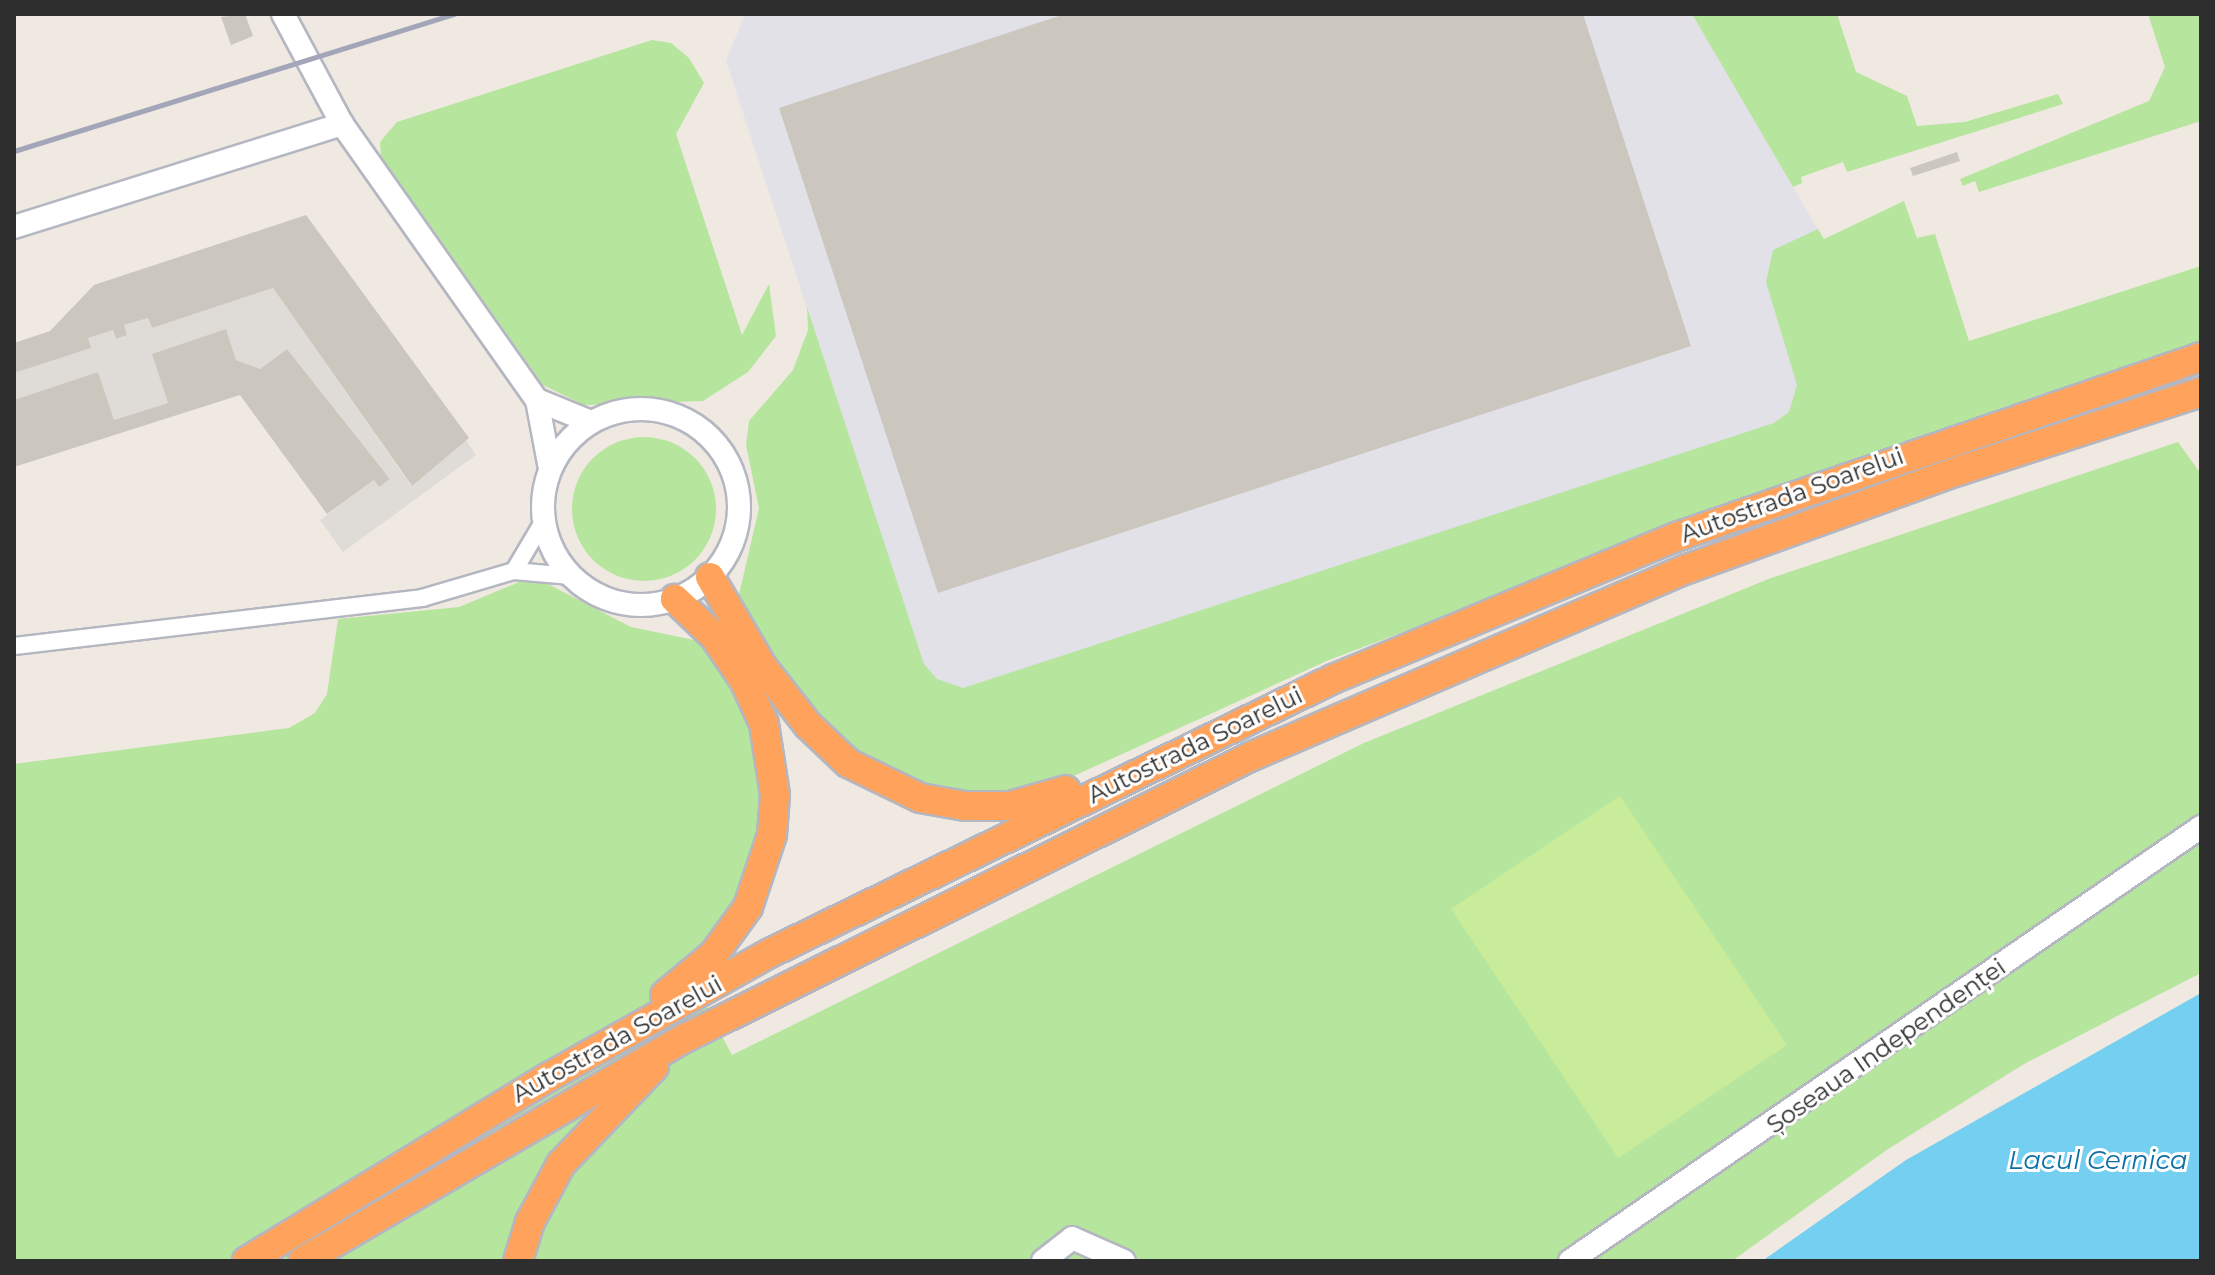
<!DOCTYPE html>
<html>
<head>
<meta charset="utf-8">
<style>
	body { margin:0 }
	#map { position:relative; width:2215px; height:1275px; overflow:hidden; background:#efe9e1; font-family:Montserrat,sans-serif }
	div>[style] { position:absolute }
	[style*='--x'] { left:calc(var(--x)*1px); top:calc(var(--y)*1px); width:calc(var(--w)*1px); rotate:calc(var(--a)*1deg) }
	.industrial>* { inset:0; background:#e3e1e8 }
	.green>* { inset:0; background:#b6e59e }
	.round { border-radius:50% }
	.pitch>* { inset:0; background:#c9ec9a }
	.plaza>* { inset:0; background:#dfdcd8 }
	.water>* { inset:0; background:#75cff0 }
	.building>* { inset:0; background:#cbc7bf }
	.roads { filter:drop-shadow(2px 0 #b4b7c1) drop-shadow(-2px 0 #b4b7c1) drop-shadow(0 2px #b4b7c1) drop-shadow(0 -2px #b4b7c1) }
	.street>* { height:16px; margin:-8px; padding:0 8px; transform-origin:8px; border-radius:8px; background:#fff }
	.secondary>* { height:22px; margin:-11px; padding:0 11px; transform-origin:11px; border-radius:11px; background:#fff }
	.secondary>.ring { margin:-11px; padding:0; box-sizing:content-box; background:none; border:22px solid #fff; border-radius:50% }
	.highway>* { height:28px; margin:-14px; padding:0 14px; transform-origin:14px; border-radius:14px; background:#ffa35c }
	.rail>* { height:5px; margin:-2.5px; padding:0 2.5px; transform-origin:2.5px; border-radius:2.5px; background:#a3a6b8 }
	span { translate:-50% -50%; white-space:nowrap; text-align:center; line-height:1.15; -webkit-text-stroke:6px #fff; paint-order:stroke }
	.street-label { font-size:24px; color:#2e2e2e }
	.water-label { font-size:26px; color:#0d6fa3; font-style:italic }
	.frame { position:absolute; inset:0; border:16px solid #2e2e2e; pointer-events:none }
</style>
</head>
<body>
<div id="map">
	<div class="industrial">
		<i style="clip-path:polygon(745px 14px,1692px 14px,1913px 392px,939px 711px,726px 61px)"></i>
	</div>
	<div class="green">
		<i style="clip-path:polygon(1692px 14px,1837px 14px,1856px 72px,1907px 96px,1917px 126px,1965px 122px,2058px 94px,2063px 104px,1847px 172px,1843px 162px,1801px 177px,1802px 183px,1793px 187px)"></i>
		<i style="clip-path:polygon(2148px 14px,2201px 14px,2201px 121px,1979px 192px,1975px 181px,1963px 186px,1960px 179px,2149px 101px,2165px 67px)"></i>
		<i style="clip-path:polygon(652px 40px,671px 43px,689px 58px,704px 83px,676px 134px,742px 335px,769px 284px,776px 336px,748px 372px,703px 401px,584px 405px,543px 385px,381px 156px,380px 142px,397px 122px)"></i>
		<i style="clip-path:polygon(1904px 201px,1917px 238px,1935px 234px,1969px 341px,2201px 266px,2201px 344px,1918px 438px,1329px 660px,1034px 794px,931px 791px,844px 747px,768px 659px,738px 599px,759px 508px,746px 445px,749px 421px,793px 370px,808px 330px,807px 307px,924px 664px,937px 679px,963px 688px,1774px 423px,1789px 412px,1797px 385px,1766px 282px,1773px 250px,1818px 229px,1824px 239px)"></i>
		<i class="round" style="left:572px;top:437px;width:144px;height:144px"></i>
		<i style="clip-path:polygon(2178px 442px,2201px 474px,2201px 973px,2024px 1064px,1888px 1149px,1732px 1261px,14px 1261px,14px 764px,289px 728px,315px 713px,327px 694px,338px 619px,459px 607px,524px 580px,544px 582px,631px 627px,699px 641px,732px 681px,760px 760px,761px 824px,750px 863px,726px 921px,687px 970px,732px 1055px,1364px 743px,1771px 578px)"></i>
	</div>
	<div class="pitch">
		<i style="clip-path:polygon(1620px 796px,1787px 1045px,1618px 1158px,1451px 909px)"></i>
	</div>
	<div class="plaza">
		<i style="clip-path:polygon(273px 288px,411px 486px,466px 440px,476px 455px,343px 552px,320px 520px,374px 480px,379px 487px,390px 479px,287px 349px,260px 369px,236px 360px,226px 330px,168px 403px,114px 420px,98px 372px,14px 400px,14px 373px,90px 348px,88px 338px,113px 330px,116px 339px,127px 335px,124px 325px,148px 318px,152px 328px)"></i>
	</div>
	<div class="water">
		<i style="clip-path:polygon(2201px 993px,2201px 1261px,1762px 1261px,1906px 1160px)"></i>
	</div>
	<div class="building">
		<i style="clip-path:polygon(245px 14px,253px 36px,231px 45px,221px 17px)"></i>
		<i style="clip-path:polygon(1065px 14px,1583px 14px,1691px 346px,938px 593px,779px 108px)"></i>
		<i style="clip-path:polygon(1957px 152px,1960px 161px,1913px 176px,1910px 168px)"></i>
		<i style="clip-path:polygon(306px 215px,469px 438px,412px 486px,273px 288px,152px 328px,148px 318px,124px 325px,127px 335px,116px 339px,113px 330px,88px 338px,91px 348px,14px 373px,14px 343px,50px 331px,94px 285px)"></i>
		<i style="clip-path:polygon(226px 329px,236px 360px,260px 369px,287px 349px,390px 479px,379px 487px,374px 480px,327px 514px,240px 395px,14px 467px,14px 400px,98px 372px,114px 420px,168px 403px,152px 354px)"></i>
	</div>
	<div class="roads">
		<div class="street">
			<i style="--x:514;--y:571;--w:57;--a:-59.4"></i>
			<i style="--x:14;--y:646;--w:411;--a:-6.7"></i>
			<i style="--x:422;--y:598;--w:96;--a:-16.4"></i>
			<i style="--x:514;--y:571;--w:57;--a:5"></i>
		</div>
		<div class="secondary">
			<i style="--x:283;--y:14;--w:125;--a:61.8"></i>
			<i style="--x:342;--y:124;--w:338;--a:54.8"></i>
			<i style="--x:537;--y:400;--w:70;--a:79.3"></i>
			<i style="--x:14;--y:227;--w:344;--a:-17.4"></i>
			<i style="--x:537;--y:400;--w:58;--a:22.2"></i>
			<i class="ring" style="left:543px;top:409px;width:174px;height:174px"></i>
			<i style="--x:1043;--y:1261;--w:37;--a:-38"></i>
			<i style="--x:1072;--y:1238;--w:57;--a:23.9"></i>
			<i style="--x:1570;--y:1261;--w:766;--a:-34.52"></i>
		</div>
		<div class="highway">
			<i style="--x:710;--y:577;--w:103;--a:59.7"></i>
			<i style="--x:762;--y:666;--w:75;--a:52.1"></i>
			<i style="--x:808;--y:725;--w:55;--a:43.5"></i>
			<i style="--x:848;--y:763;--w:80;--a:25.9"></i>
			<i style="--x:920;--y:798;--w:46;--a:10.1"></i>
			<i style="--x:965;--y:806;--w:45;--a:0"></i>
			<i style="--x:1010;--y:806;--w:58;--a:-15.9"></i>
			<i style="--x:665;--y:995;--w:64;--a:-39.9"></i>
			<i style="--x:714;--y:954;--w:58;--a:-54.1"></i>
			<i style="--x:748;--y:907;--w:76;--a:-71.6"></i>
			<i style="--x:772;--y:835;--w:40;--a:-85.7"></i>
			<i style="--x:775;--y:795;--w:72;--a:-98.8"></i>
			<i style="--x:764;--y:724;--w:48;--a:-114.4"></i>
			<i style="--x:744;--y:680;--w:53;--a:-124.3"></i>
			<i style="--x:714;--y:636;--w:54;--a:-136.5"></i>
			<i style="--x:247;--y:1261;--w:351;--a:-31.4"></i>
			<i style="--x:547;--y:1078;--w:256;--a:-29.3"></i>
			<i style="--x:770;--y:953;--w:626;--a:-25.95"></i>
			<i style="--x:1333;--y:679;--w:371;--a:-22.5"></i>
			<i style="--x:1676;--y:537;--w:555;--a:-18.92"></i>
			<i style="--x:303;--y:1261;--w:445;--a:-30.3"></i>
			<i style="--x:687;--y:1037;--w:631;--a:-26.44"></i>
			<i style="--x:1252;--y:756;--w:473;--a:-23.3"></i>
			<i style="--x:1687;--y:569;--w:288;--a:-19.9"></i>
			<i style="--x:1958;--y:471;--w:256;--a:-18"></i>
			<i style="--x:518;--y:1261;--w:41;--a:-72.9"></i>
			<i style="--x:530;--y:1222;--w:66;--a:-61.9"></i>
			<i style="--x:561;--y:1164;--w:134;--a:-46.2"></i>
		</div>
	</div>
	<div class="rail">
		<i style="--x:14;--y:151;--w:461;--a:-17.3"></i>
	</div>
	<div class="street-label">
		<span style="left:1792px;top:495px;rotate:-20deg">Autostrada Soarelui</span>
		<span style="left:1195px;top:745px;rotate:-26deg">Autostrada Soarelui</span>
		<span style="left:617px;top:1039px;rotate:-29deg">Autostrada Soarelui</span>
		<span style="left:1886px;top:1046px;rotate:-35deg">Șoseaua Independenței</span>
	</div>
	<div class="water-label">
		<span style="left:2098px;top:1161px">Lacul Cernica</span>
	</div>
	<div class="frame"></div>
</div>
</body>
</html>
